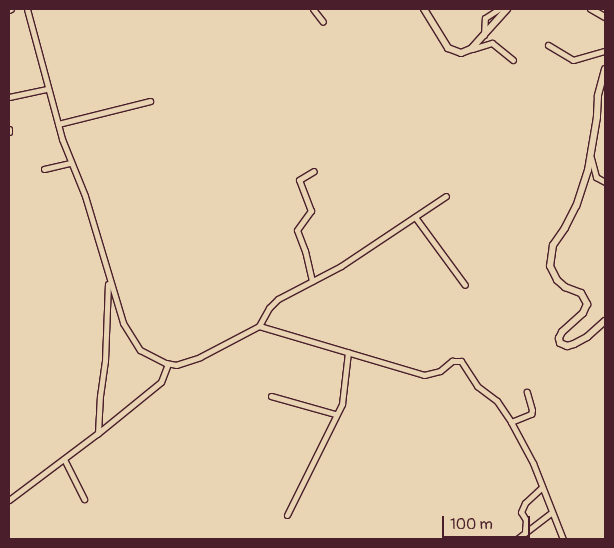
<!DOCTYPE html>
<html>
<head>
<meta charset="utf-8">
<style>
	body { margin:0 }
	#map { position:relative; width:614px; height:548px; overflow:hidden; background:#e9d5b3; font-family:Pangolin,sans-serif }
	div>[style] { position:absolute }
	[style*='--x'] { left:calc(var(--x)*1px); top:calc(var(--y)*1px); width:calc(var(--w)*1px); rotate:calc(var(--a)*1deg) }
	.roads { filter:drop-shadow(1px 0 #4a1f2b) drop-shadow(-1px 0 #4a1f2b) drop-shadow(0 1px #4a1f2b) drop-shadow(0 -1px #4a1f2b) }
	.minor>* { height:5px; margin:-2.5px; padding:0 2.5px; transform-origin:2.5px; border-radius:2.5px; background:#e9d5b3 }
	.tertiary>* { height:6px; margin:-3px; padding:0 3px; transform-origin:3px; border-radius:3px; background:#e9d5b3 }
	span { translate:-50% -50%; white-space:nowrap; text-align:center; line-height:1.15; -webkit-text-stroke:4px #e9d5b3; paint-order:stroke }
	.frame { position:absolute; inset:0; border:10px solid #4a1f2b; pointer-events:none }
	.scale { position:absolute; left:442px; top:516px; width:88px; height:22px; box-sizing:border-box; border:2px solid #4a1f2b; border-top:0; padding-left:6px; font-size:15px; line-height:18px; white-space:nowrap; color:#4a1f2b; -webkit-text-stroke:4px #e9d5b3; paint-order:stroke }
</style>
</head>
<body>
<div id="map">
	<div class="roads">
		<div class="minor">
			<i style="--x:27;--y:9;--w:135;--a:74.9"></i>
			<i style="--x:62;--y:139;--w:61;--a:68"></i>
			<i style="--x:85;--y:196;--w:133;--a:73.3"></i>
			<i style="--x:123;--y:323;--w:32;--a:58"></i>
			<i style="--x:140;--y:350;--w:29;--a:27"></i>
			<i style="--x:166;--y:363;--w:10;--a:11"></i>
			<i style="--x:176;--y:365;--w:25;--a:-18"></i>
			<i style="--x:200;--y:357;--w:67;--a:-27.7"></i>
			<i style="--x:259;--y:326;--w:172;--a:16.5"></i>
			<i style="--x:424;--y:375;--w:16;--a:-14"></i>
			<i style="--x:440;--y:371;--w:16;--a:-40"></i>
			<i style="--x:452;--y:361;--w:9;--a:0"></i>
			<i style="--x:461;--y:361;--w:30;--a:57"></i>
			<i style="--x:477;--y:386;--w:25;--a:37"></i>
			<i style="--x:497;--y:401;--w:25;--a:56"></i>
			<i style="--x:511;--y:422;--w:47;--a:61.8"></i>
			<i style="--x:533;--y:463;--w:82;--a:68.5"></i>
			<i style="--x:313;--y:9;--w:16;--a:52"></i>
			<i style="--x:9;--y:10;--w:2;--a:-27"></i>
			<i style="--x:484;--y:35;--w:17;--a:-87"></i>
			<i style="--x:485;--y:18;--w:17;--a:-33"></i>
			<i style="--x:548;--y:45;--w:29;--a:31"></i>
			<i style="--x:573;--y:60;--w:33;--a:-16"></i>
			<i style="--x:472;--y:49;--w:21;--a:-17"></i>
			<i style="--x:492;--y:43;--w:27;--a:39"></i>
			<i style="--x:9;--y:97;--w:39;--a:-12"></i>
			<i style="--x:58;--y:124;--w:95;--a:-14"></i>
			<i style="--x:9;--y:129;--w:3;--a:90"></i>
			<i style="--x:591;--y:158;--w:20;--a:75"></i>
			<i style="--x:596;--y:177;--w:10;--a:29"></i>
			<i style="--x:44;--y:169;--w:27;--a:-13"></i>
			<i style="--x:415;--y:217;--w:84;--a:53.7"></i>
			<i style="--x:312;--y:281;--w:31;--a:-103"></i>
			<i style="--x:305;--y:251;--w:22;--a:-111"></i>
			<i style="--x:297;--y:230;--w:24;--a:-54"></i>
			<i style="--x:311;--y:211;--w:33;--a:-111"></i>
			<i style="--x:299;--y:180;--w:17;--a:-31"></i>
			<i style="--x:259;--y:326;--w:21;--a:-61"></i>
			<i style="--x:269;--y:308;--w:13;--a:-45"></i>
			<i style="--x:278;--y:299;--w:71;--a:-27.6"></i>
			<i style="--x:341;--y:266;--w:126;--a:-33.7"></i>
			<i style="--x:271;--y:396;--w:66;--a:15.7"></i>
			<i style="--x:511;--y:422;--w:22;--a:-22"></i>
			<i style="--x:531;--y:414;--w:4;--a:-76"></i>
			<i style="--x:532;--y:410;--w:19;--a:-106"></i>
			<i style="--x:97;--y:434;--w:82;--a:-39.1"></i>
			<i style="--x:161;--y:382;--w:19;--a:-69"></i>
			<i style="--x:64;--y:459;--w:45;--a:63.4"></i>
			<i style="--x:9;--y:500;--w:111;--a:-37"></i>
			<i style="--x:98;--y:433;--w:37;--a:-87"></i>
			<i style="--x:100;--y:396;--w:35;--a:-82"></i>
			<i style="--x:105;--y:361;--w:77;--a:-87.8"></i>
			<i style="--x:287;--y:515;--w:124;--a:-63.6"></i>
			<i style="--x:342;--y:404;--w:52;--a:-83.4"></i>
			<i style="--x:525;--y:531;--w:11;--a:-85"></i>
			<i style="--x:526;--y:520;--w:9;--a:-122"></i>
			<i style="--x:521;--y:512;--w:10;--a:-66"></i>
			<i style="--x:525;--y:503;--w:23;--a:-43"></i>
			<i style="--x:517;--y:539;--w:44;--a:-37.6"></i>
		</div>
		<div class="tertiary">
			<i style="--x:424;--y:9;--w:46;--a:58.4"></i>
			<i style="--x:448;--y:48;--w:14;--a:21"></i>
			<i style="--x:461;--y:53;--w:11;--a:-22"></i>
			<i style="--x:471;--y:49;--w:54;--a:-48"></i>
			<i style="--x:591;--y:9;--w:16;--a:30"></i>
			<i style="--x:605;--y:69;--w:28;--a:105"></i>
			<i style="--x:598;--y:96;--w:21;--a:93"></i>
			<i style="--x:597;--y:117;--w:54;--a:99.6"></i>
			<i style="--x:588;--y:170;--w:38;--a:108"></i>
			<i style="--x:576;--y:206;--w:25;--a:117"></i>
			<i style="--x:565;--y:228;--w:21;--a:125"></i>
			<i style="--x:553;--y:245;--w:21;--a:98"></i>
			<i style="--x:550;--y:266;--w:16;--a:63"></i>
			<i style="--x:557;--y:280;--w:11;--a:41"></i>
			<i style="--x:565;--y:287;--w:17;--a:21"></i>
			<i style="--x:581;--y:293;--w:13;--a:61"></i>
			<i style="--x:587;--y:304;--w:10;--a:114"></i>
			<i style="--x:583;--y:313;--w:28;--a:138"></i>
			<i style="--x:562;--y:332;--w:7;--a:117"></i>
			<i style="--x:559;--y:338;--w:5;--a:79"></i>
			<i style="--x:560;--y:343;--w:8;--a:23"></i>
			<i style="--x:567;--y:346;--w:7;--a:-16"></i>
			<i style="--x:574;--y:344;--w:15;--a:-28"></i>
			<i style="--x:587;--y:337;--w:24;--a:-42"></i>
		</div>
	</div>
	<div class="frame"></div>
	<div class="scale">100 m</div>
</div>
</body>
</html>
